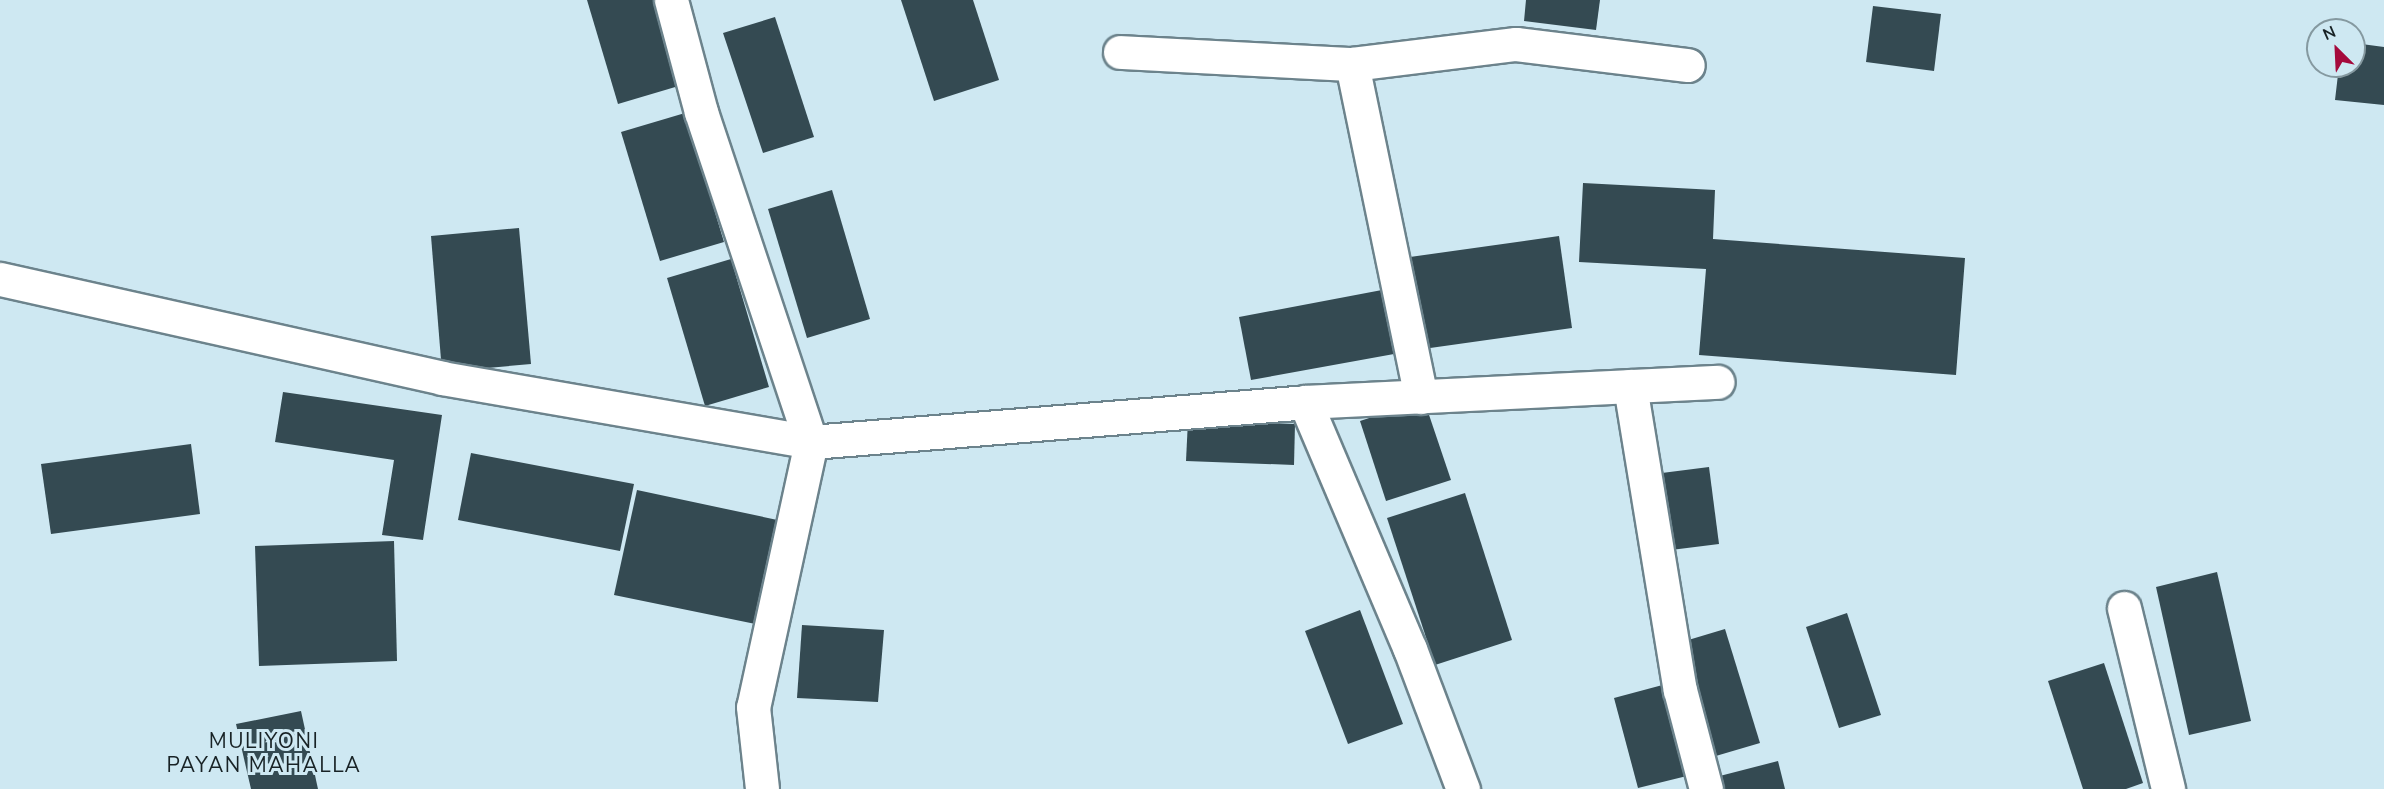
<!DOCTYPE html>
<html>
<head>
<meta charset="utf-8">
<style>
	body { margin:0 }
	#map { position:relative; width:2384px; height:789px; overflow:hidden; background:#cee8f2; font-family:"Nunito Sans",sans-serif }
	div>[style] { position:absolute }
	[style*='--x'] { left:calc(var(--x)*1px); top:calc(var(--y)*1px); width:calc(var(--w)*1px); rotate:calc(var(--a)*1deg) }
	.building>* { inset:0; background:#344a52 }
	.roads { filter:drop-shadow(2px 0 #6c838c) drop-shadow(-2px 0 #6c838c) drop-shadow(0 2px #6c838c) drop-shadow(0 -2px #6c838c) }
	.minor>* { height:33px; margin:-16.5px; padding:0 16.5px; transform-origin:16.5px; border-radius:16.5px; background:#fff }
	span { translate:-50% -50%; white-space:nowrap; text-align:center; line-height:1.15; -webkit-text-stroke:6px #cee8f2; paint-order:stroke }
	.neighbourhood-label { font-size:21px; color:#182225; letter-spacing:1.5px }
	.north { position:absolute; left:2306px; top:18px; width:60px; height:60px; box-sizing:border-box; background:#cee8f2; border:2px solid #8599a0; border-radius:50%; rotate:336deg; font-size:16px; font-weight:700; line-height:24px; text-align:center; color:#182225 }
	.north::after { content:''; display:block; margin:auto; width:21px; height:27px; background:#a50a3c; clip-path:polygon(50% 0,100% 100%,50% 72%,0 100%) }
</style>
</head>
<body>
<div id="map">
	<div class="building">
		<i style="clip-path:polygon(587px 0,657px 0,682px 85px,618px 104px)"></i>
		<i style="clip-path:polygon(901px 0,973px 0,999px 80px,934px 101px)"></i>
		<i style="clip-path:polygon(1526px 0,1600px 0,1596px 30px,1524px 21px)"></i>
		<i style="clip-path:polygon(1873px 6px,1941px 14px,1934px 71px,1866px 62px)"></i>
		<i style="clip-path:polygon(775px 17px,814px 137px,763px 153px,723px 33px)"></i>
		<i style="clip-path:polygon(2354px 43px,2384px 47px,2384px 105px,2335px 100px,2339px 66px,2354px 66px)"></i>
		<i style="clip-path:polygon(685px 113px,724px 242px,660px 261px,621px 132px)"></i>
		<i style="clip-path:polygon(1583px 183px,1715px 190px,1713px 239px,1965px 258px,1956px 375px,1699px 355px,1706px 269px,1579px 262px)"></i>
		<i style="clip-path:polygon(832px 190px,870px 319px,807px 338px,768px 209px)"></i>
		<i style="clip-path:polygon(519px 228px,531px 364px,442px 372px,431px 236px)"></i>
		<i style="clip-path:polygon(1559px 236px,1572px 328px,1423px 349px,1410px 257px)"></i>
		<i style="clip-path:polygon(731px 259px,769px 387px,705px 406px,667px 278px)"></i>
		<i style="clip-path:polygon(1382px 290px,1394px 354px,1251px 380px,1239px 317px)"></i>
		<i style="clip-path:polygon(283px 392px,442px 415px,423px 540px,382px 535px,394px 460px,275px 442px)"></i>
		<i style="clip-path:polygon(1424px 400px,1451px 480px,1386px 501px,1360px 421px)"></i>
		<i style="clip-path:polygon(1188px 420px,1295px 424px,1294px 465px,1186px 461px)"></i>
		<i style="clip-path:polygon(191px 444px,200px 514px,51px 534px,41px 464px)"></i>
		<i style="clip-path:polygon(471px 453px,634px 484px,620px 551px,458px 520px)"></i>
		<i style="clip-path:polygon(1709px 467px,1719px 544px,1663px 551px,1654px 474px)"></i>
		<i style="clip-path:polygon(637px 490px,787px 522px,765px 626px,614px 595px)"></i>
		<i style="clip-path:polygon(1465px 493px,1512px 640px,1435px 665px,1387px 518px)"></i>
		<i style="clip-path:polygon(394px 541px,397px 661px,259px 666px,255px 546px)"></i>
		<i style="clip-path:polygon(2217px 572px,2251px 721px,2189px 735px,2156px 587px)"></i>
		<i style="clip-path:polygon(1360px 610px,1403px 724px,1348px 744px,1305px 631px)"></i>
		<i style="clip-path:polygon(1847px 613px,1881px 715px,1839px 728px,1806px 627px)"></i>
		<i style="clip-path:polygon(802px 625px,884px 630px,878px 702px,797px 698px)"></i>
		<i style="clip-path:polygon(1725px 629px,1760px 743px,1709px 758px,1675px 644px)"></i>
		<i style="clip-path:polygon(2104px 663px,2143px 783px,2126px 789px,2083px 789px,2048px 681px)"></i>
		<i style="clip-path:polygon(1670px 683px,1695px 774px,1638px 788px,1614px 698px)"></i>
		<i style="clip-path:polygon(301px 711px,318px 789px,251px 789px,236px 724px)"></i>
		<i style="clip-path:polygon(1778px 761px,1785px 789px,1715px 789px,1712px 778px)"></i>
	</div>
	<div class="roads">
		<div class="minor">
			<i style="--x:671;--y:0;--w:116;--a:75"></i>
			<i style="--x:701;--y:112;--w:348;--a:71.6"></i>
			<i style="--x:811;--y:442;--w:271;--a:102.3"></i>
			<i style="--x:753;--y:707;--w:82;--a:83.7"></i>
			<i style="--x:1120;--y:52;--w:232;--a:3"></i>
			<i style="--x:1352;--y:64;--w:340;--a:78.3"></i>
			<i style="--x:1352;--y:64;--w:165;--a:-7"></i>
			<i style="--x:1516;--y:44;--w:173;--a:7"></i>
			<i style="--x:0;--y:279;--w:453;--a:12.6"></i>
			<i style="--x:442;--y:378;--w:375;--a:9.8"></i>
			<i style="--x:811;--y:442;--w:496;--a:-4.6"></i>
			<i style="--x:1305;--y:402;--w:413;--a:-2.8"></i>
			<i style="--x:1630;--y:386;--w:308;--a:80.7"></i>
			<i style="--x:1680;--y:690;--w:102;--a:75.3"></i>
			<i style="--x:1305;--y:402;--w:268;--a:67"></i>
			<i style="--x:1410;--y:649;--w:150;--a:69.3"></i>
			<i style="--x:2124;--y:608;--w:186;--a:76.3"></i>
		</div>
	</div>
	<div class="neighbourhood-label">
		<span style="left:264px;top:753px">MULIYONI<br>PAYAN MAHALLA</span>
	</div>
	<div class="north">N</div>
</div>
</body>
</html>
